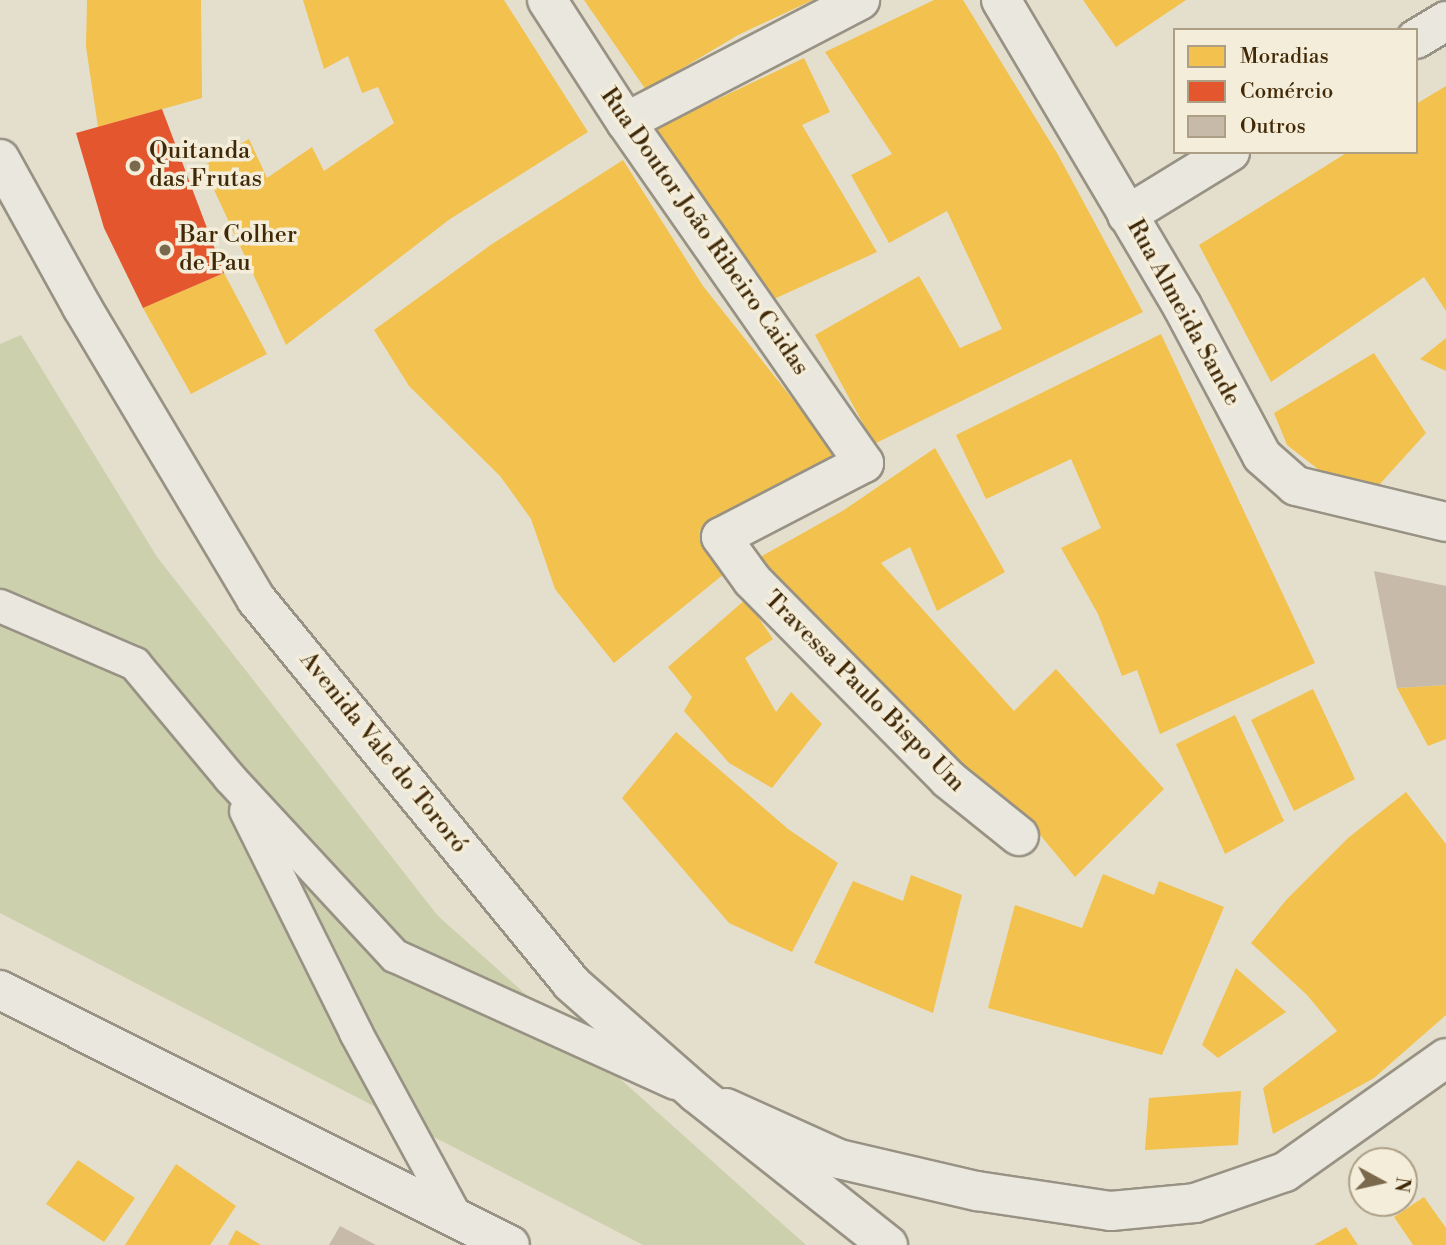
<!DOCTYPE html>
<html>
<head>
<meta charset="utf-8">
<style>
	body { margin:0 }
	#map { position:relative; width:1446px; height:1245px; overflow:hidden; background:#e4dfcd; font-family:"Libre Bodoni",serif }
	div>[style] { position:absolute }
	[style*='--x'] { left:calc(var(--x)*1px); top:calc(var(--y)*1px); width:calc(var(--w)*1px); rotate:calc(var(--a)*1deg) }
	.green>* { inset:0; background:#cdd0ad }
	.homes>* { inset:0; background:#f2c14e }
	.shops>* { inset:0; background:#e4572e }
	.building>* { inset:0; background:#c7baa9 }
	.roads { filter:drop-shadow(2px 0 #989284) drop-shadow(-2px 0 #989284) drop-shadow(0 2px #989284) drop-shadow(0 -2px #989284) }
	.lane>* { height:32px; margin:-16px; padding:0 16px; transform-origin:16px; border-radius:16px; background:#eae7de }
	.street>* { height:38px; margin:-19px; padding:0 19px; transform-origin:19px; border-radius:19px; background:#eae7de }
	.secondary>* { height:38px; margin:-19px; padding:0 19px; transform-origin:19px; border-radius:19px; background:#eae7de }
	.dots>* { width:19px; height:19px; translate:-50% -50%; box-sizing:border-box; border:4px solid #f3edd9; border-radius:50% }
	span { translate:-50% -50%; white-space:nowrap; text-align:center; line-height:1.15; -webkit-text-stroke:7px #f3edd9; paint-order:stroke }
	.poi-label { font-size:24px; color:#412907 }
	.left { translate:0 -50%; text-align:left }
	.street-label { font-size:24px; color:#412907 }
	.legend { position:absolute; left:1173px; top:28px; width:245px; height:126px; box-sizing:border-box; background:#f3edd9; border:2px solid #ac9f85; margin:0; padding:9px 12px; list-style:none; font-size:21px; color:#412907 }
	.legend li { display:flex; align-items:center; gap:14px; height:35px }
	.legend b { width:35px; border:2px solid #ac9f85 }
	.north { position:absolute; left:1348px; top:1147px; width:70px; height:70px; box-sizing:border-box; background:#f3edd9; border:2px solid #ac9f85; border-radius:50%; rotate:98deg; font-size:19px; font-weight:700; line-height:28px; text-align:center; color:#412907 }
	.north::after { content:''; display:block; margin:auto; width:24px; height:32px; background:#7a694c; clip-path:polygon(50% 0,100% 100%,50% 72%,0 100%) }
</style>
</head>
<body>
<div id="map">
	<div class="green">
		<i style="clip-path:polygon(21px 335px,157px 557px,438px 916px,806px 1245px,643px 1245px,0 913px,0 344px)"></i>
	</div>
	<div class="homes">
		<i style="clip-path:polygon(87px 0,201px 0,202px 98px,98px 127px,86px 47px)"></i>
		<i style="clip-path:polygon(303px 0,504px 0,588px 132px,450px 219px,286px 345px,203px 166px,249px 139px,267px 178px,312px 147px,324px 171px,394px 123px,378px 87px,362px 93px,348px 56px,324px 69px)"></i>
		<i style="clip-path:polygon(584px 0,813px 0,738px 35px,646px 90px)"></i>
		<i style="clip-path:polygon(934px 0,963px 0,1057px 153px,1143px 312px,874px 444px,815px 335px,919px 276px,960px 348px,1002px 329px,947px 211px,889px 243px,851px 175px,892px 154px,825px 52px)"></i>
		<i style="clip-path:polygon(1083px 0,1186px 0,1116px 47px)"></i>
		<i style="clip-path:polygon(804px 58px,830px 112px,802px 125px,877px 252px,774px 299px,655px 129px)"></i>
		<i style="clip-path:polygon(1446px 86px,1446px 311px,1424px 277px,1271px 382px,1199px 245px,1348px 152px,1416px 152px,1416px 104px)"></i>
		<i style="clip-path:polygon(623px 160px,703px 286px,837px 455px,699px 531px,724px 574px,614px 663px,555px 589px,531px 519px,500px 476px,409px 386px,374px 330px,492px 244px)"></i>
		<i style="clip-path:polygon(224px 273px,267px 354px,191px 394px,143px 308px)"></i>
		<i style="clip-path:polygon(1161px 334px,1315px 663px,1160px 734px,1137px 670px,1122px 676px,1098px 614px,1061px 548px,1101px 528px,1071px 459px,986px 499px,956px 435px)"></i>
		<i style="clip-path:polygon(1446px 338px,1446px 371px,1420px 359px)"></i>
		<i style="clip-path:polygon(1374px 353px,1426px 433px,1379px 485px,1323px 473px,1287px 445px,1274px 413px)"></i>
		<i style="clip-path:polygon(935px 448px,1005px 572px,937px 611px,910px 547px,881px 563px,1014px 711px,1056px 669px,1164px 789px,1075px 877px,1017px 807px,961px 762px,755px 560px,844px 510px)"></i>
		<i style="clip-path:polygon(746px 599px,773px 639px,745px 658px,776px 712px,791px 692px,822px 724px,772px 788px,729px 763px,684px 711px,692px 697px,668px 667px)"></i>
		<i style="clip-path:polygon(1446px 685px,1446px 739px,1428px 746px,1397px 688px)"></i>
		<i style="clip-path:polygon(1313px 689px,1355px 779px,1294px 811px,1251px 720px)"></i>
		<i style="clip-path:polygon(1235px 715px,1284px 821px,1225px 854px,1176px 744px)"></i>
		<i style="clip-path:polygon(676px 732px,788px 829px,838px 863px,792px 952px,729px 923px,622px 798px)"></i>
		<i style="clip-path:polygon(1406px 792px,1446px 844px,1446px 1015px,1374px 1078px,1273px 1134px,1263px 1088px,1337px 1031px,1307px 995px,1251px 943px,1287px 899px,1348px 838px)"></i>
		<i style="clip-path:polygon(1103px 874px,1154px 895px,1159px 881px,1224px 907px,1162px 1055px,988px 1008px,1015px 905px,1082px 928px)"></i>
		<i style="clip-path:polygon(911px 875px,962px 895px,933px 1013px,814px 963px,853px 881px,903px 901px)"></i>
		<i style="clip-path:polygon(1236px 968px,1286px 1012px,1218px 1058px,1202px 1045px)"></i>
		<i style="clip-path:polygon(1241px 1091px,1238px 1145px,1145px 1150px,1149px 1098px)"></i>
		<i style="clip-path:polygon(78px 1160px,135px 1198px,104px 1242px,46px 1204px)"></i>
		<i style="clip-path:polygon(176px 1164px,236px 1206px,210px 1245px,125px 1245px)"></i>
		<i style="clip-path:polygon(1424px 1197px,1446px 1228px,1446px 1245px,1413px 1245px,1394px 1217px)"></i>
		<i style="clip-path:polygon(1346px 1227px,1358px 1245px,1314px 1245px)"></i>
		<i style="clip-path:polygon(236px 1230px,261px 1245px,228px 1245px)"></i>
	</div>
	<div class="shops">
		<i style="clip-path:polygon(162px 109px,224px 273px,143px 308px,104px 228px,76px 133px)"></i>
	</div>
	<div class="building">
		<i style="clip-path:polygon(1374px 571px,1446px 586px,1446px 685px,1397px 688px)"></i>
		<i style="clip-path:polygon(340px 1226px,376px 1245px,329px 1245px)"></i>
	</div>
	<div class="roads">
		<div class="lane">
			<i style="--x:0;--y:606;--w:147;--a:23.2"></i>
			<i style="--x:135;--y:664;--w:148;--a:50.2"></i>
			<i style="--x:230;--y:778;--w:243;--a:47.2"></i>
			<i style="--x:395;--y:956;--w:307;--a:24.4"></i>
			<i style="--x:246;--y:811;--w:248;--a:63.6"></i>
			<i style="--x:356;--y:1033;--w:214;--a:61.5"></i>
		</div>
		<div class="street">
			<i style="--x:547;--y:0;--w:145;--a:57.1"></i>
			<i style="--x:626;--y:122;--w:416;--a:55.1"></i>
			<i style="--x:864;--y:463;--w:161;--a:152.6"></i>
			<i style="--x:721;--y:537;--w:53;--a:54.2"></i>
			<i style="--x:752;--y:580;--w:279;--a:45.4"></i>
			<i style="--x:948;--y:779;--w:91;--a:38.8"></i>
			<i style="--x:1001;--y:0;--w:356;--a:59.4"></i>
			<i style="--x:1182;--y:306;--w:170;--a:61.9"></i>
			<i style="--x:1262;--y:456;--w:45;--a:41.4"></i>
			<i style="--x:1296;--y:486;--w:154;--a:13.5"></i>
			<i style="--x:1416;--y:39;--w:35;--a:-31"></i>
			<i style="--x:626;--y:122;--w:264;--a:-27.5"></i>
			<i style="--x:1127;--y:215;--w:121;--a:-31.5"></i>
			<i style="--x:726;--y:1108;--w:124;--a:24.3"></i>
			<i style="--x:839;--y:1159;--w:142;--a:13.1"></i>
			<i style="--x:977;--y:1191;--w:135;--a:8.5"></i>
			<i style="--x:1111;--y:1211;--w:84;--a:-5.4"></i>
			<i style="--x:1195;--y:1203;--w:95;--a:-19"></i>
			<i style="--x:1285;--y:1172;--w:197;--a:-35.3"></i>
		</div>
		<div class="secondary">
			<i style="--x:0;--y:159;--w:169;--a:61"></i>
			<i style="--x:82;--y:307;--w:340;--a:59.2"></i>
			<i style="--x:256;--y:599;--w:497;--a:50.6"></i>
			<i style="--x:571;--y:983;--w:167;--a:41.3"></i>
			<i style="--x:696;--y:1093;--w:245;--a:38.4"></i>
			<i style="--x:0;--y:990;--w:570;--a:26.57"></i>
		</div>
	</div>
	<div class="dots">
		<i style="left:135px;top:166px;background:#7a694c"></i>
		<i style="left:165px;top:250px;background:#7a694c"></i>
	</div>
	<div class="poi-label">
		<span class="left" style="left:149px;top:166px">Quitanda<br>das Frutas</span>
		<span class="left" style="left:179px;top:250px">Bar Colher<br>de Pau</span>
	</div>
	<div class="street-label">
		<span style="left:704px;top:232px;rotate:55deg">Rua Doutor João Ribeiro Caidas</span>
		<span style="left:1183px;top:313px;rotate:61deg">Rua Almeida Sande</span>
		<span style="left:864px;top:692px;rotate:45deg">Travessa Paulo Bispo Um</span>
		<span style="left:383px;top:753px;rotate:51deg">Avenida Vale do Tororó</span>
	</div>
	<ul class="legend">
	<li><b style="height:19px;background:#f2c14e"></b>Moradias</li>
	<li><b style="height:19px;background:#e4572e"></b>Comércio</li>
	<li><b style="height:19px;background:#c7baa9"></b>Outros</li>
	</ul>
	<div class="north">N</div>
</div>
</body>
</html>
